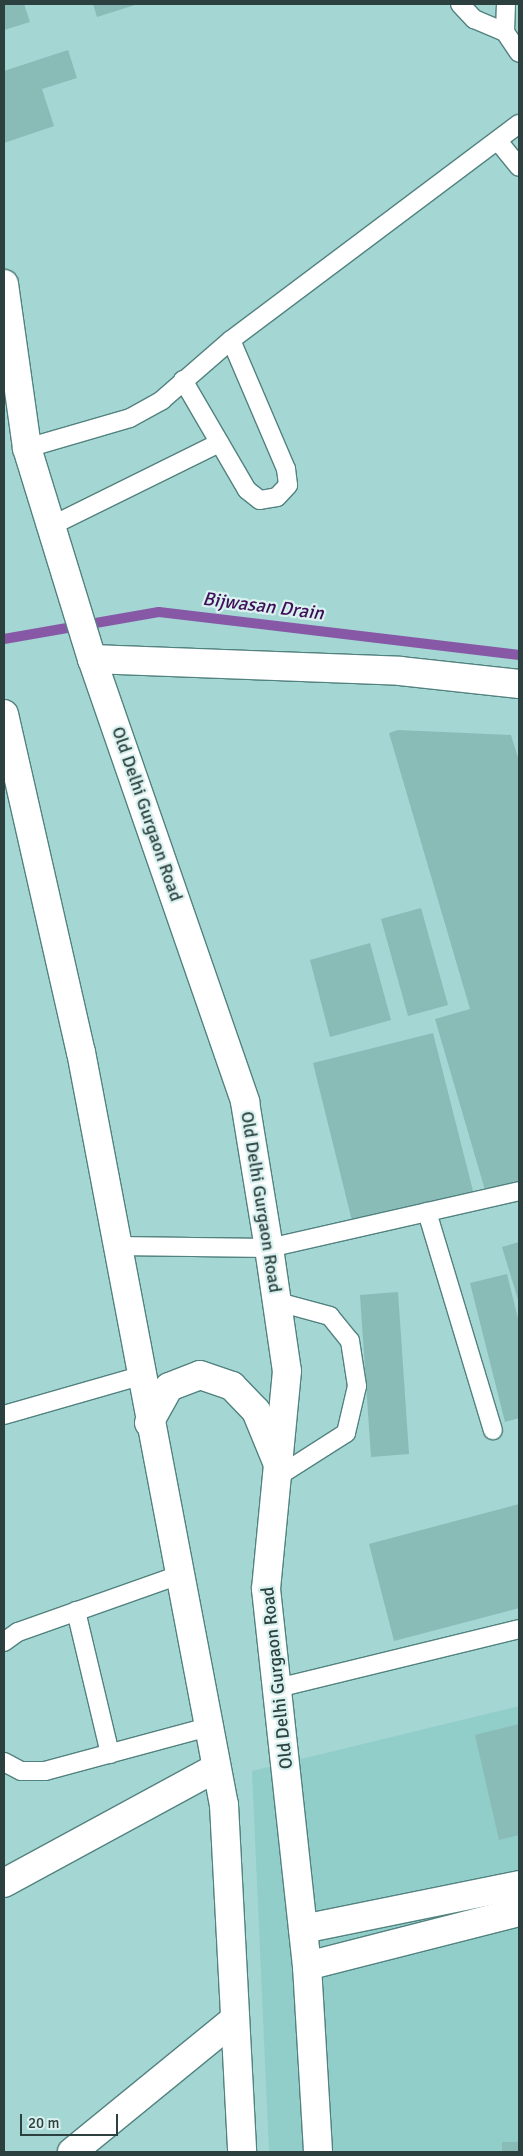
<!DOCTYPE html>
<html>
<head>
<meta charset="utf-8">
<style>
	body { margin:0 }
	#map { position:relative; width:523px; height:2156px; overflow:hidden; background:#a4d6d3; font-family:Signika,sans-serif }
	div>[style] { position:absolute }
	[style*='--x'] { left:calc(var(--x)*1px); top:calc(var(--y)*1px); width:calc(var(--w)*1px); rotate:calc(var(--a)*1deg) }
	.built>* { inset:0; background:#91cdc9 }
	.stream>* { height:10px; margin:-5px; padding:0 5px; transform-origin:5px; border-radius:5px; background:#8758a6 }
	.building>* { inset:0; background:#89bbb7 }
	.roads { filter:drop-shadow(1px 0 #52827f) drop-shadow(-1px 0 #52827f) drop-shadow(0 1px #52827f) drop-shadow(0 -1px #52827f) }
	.service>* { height:18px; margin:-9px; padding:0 9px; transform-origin:9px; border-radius:9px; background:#fff }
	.minor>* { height:28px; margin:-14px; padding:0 14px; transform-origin:14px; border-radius:14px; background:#fff }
	.tertiary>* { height:28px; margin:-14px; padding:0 14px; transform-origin:14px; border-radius:14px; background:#fff }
	.secondary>* { height:28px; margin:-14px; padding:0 14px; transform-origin:14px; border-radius:14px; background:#fff }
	span { translate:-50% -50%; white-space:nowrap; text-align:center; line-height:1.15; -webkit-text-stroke:4.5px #d9f1ef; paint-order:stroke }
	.street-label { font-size:18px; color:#2c413f }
	.water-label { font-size:19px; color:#3f0e58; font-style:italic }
	.frame { position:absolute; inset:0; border:5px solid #2c413f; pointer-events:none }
	.scale { position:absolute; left:20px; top:2114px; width:98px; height:22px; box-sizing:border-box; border:2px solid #2c413f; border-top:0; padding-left:6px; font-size:15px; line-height:18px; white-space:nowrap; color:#2c413f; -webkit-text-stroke:4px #d9f1ef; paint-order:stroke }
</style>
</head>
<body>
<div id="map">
	<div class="built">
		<i style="clip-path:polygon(519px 1706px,519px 2152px,269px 2152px,252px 1771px)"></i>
	</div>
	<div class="stream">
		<i style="--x:4;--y:639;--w:157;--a:-9.9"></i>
		<i style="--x:159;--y:612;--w:363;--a:6.8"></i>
	</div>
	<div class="building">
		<i style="clip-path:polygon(4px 4px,24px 4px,30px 22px,4px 30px)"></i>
		<i style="clip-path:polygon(93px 4px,138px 4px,97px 17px)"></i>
		<i style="clip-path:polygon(68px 50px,77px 78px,42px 89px,54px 126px,4px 143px,4px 71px)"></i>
		<i style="clip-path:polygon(398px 730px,511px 735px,519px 761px,519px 1187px,487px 1197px,435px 1019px,470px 1009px,389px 733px)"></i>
		<i style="clip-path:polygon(421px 908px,448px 1005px,408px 1016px,381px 919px)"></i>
		<i style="clip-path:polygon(370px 943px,391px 1020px,330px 1037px,310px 960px)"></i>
		<i style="clip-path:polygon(433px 1033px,474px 1195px,353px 1225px,313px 1063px)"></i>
		<i style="clip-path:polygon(519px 1242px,519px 1303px,502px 1247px)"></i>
		<i style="clip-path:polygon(507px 1274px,519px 1323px,519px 1418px,505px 1422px,470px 1283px)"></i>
		<i style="clip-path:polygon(398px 1292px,409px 1454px,371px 1457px,360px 1295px)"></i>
		<i style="clip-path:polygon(519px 1504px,519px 1608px,394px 1641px,369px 1544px)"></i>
		<i style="clip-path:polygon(519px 1724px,519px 1835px,499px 1840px,475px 1735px)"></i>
		<i style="clip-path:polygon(502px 2142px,519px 2142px,519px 2152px,502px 2152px)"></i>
	</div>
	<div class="roads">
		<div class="service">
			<i style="--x:460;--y:4;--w:21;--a:47"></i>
			<i style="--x:474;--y:19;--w:34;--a:23"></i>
			<i style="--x:505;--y:32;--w:25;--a:56"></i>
			<i style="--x:505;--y:32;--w:28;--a:-88"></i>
			<i style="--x:498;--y:141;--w:33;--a:51"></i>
			<i style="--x:183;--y:380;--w:127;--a:59.8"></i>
			<i style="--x:247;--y:490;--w:16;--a:38"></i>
			<i style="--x:260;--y:500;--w:17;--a:-10"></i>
			<i style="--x:277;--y:497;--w:16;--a:-47"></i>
			<i style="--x:288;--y:485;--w:16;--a:-97"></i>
			<i style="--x:286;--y:469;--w:140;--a:-113.1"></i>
			<i style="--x:27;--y:448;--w:107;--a:-16.2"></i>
			<i style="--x:130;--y:418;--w:37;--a:-29"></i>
			<i style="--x:162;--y:400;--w:91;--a:-41"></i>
			<i style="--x:231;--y:340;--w:360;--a:-36.9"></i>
			<i style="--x:49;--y:527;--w:190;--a:-26.3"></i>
			<i style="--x:427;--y:1212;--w:228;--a:73.2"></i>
			<i style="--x:117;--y:1246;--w:152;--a:0.8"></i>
			<i style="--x:269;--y:1248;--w:256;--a:-12.8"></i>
			<i style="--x:4;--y:1415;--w:141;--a:-16"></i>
			<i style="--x:277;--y:1477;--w:82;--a:-32.5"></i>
			<i style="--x:346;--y:1433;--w:48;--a:-76.8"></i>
			<i style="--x:357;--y:1386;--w:46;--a:-98.8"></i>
			<i style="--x:350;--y:1341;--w:32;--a:-129"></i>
			<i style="--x:330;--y:1316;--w:54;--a:-164.9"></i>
			<i style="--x:76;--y:1611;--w:147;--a:76.6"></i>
			<i style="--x:4;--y:1642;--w:17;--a:-36"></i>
			<i style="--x:18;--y:1632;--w:171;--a:-19.5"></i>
			<i style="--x:277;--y:1688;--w:249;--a:-13.7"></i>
			<i style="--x:4;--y:1762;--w:19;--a:28"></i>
			<i style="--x:21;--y:1771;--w:24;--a:0"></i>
			<i style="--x:45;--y:1771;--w:169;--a:-15.1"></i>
		</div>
		<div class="minor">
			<i style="--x:92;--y:659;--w:308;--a:2.2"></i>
			<i style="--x:400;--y:671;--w:120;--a:6.2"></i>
			<i style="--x:4;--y:1883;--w:241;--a:-28.5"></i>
			<i style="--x:72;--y:2152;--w:210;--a:-39.2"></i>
		</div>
		<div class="tertiary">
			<i style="--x:303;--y:1929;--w:220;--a:-11.5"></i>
			<i style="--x:307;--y:1966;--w:219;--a:-14.3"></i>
		</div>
		<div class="secondary">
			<i style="--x:4;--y:284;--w:166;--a:82"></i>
			<i style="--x:27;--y:448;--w:221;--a:72.9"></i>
			<i style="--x:92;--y:659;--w:469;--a:70.9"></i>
			<i style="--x:245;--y:1102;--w:148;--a:80.7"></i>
			<i style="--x:269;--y:1248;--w:124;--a:81.7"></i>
			<i style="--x:287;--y:1371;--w:219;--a:95.5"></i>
			<i style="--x:266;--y:1589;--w:379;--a:83.8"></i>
			<i style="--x:307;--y:1966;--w:186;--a:86.6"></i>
			<i style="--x:4;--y:714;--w:347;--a:77.2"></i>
			<i style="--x:81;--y:1052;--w:766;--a:79.25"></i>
			<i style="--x:224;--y:1805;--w:347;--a:87"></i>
			<i style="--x:149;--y:1423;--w:41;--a:-60.9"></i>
			<i style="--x:169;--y:1387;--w:33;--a:-21"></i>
			<i style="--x:200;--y:1375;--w:34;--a:19"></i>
			<i style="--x:232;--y:1386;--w:35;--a:46"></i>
			<i style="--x:256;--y:1411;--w:55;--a:67.6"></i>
		</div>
	</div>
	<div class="street-label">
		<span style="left:147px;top:814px;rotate:71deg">Old Delhi Gurgaon Road</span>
		<span style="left:261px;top:1202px;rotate:81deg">Old Delhi Gurgaon Road</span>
		<span style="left:277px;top:1678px;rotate:-96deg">Old Delhi Gurgaon Road</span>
	</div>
	<div class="water-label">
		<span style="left:263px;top:607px;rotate:7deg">Bijwasan Drain</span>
	</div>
	<div class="frame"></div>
	<div class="scale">20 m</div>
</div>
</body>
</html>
